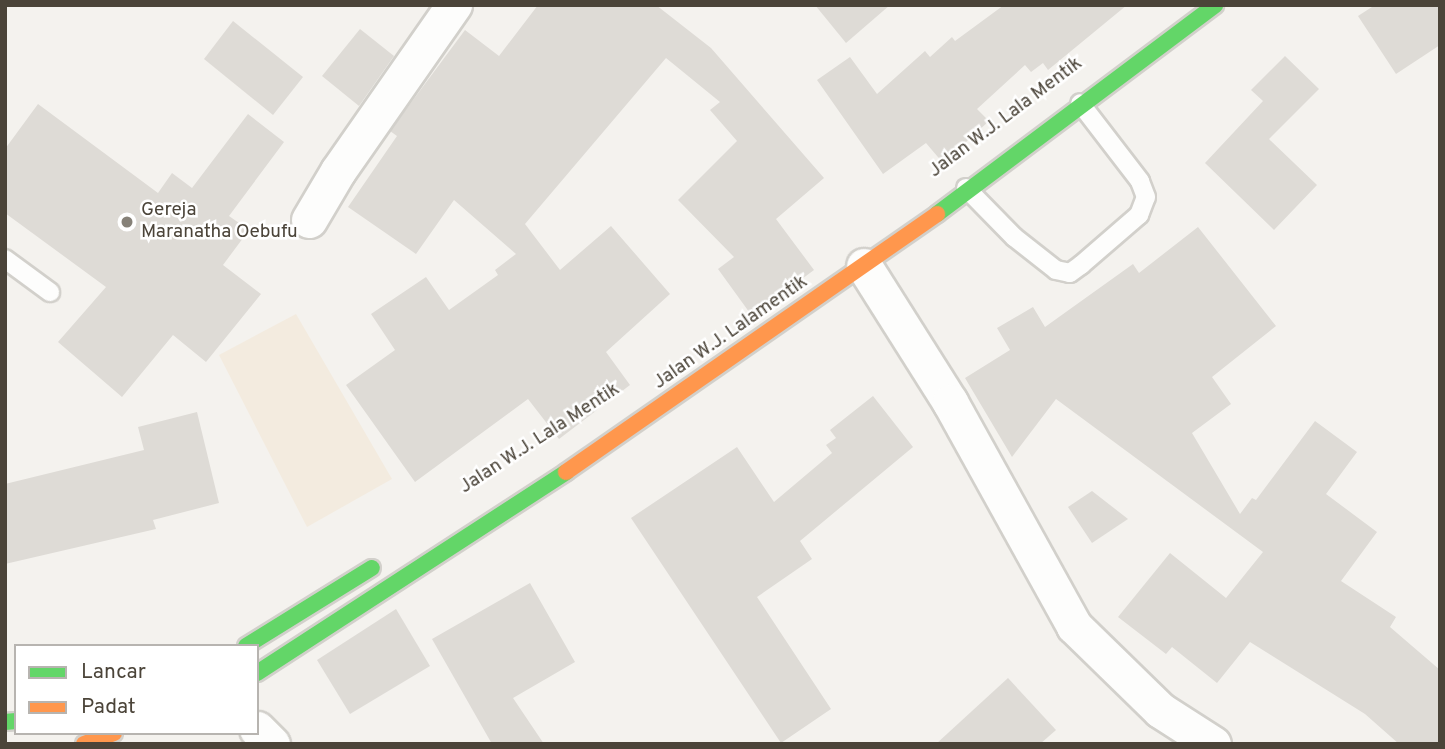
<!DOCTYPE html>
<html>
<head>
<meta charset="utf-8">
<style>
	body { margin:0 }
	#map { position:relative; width:1445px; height:749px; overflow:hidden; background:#f4f2ee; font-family:Overpass,sans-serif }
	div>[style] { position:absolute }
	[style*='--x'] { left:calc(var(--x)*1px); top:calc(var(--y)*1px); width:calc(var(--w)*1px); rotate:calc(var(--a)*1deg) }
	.commercial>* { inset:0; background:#f3ebdf }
	.building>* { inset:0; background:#dedbd6 }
	.roads { filter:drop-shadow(2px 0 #d2d0cb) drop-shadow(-2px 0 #d2d0cb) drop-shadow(0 2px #d2d0cb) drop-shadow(0 -2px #d2d0cb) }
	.lane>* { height:18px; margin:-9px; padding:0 9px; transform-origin:9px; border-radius:9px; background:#fdfdfc }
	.street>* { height:35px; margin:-17.5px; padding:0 17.5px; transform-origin:17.5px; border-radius:17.5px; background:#fdfdfc }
	.fast>* { height:16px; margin:-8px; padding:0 8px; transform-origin:8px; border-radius:8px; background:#63d668 }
	.slow>* { height:16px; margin:-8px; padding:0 8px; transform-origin:8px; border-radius:8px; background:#ff974d }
	.dots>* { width:19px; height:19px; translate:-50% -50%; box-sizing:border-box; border:4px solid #fff; border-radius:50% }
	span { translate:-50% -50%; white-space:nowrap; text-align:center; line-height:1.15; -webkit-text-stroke:5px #fff; paint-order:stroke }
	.street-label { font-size:19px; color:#4b4439 }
	.poi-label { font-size:19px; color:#4b4439 }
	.left { translate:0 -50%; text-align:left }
	.frame { position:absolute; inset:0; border:7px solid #4b4439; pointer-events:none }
	.legend { position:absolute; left:14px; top:644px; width:245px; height:91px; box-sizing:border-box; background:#fff; border:2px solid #b7b4b0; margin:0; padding:9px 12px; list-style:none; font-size:21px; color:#4b4439 }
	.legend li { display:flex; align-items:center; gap:14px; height:35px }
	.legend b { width:35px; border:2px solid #b7b4b0 }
</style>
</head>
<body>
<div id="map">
	<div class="commercial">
		<i style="clip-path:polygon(296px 314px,392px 479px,307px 527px,219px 355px)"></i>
	</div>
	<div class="building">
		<i style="clip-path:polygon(538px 5px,656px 5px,711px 48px,824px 178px,776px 219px,814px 270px,752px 316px,718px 269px,734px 257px,678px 200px,737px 141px,710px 110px,720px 102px,666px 58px,525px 224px,560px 270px,611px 226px,670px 294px,606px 352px,630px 385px,559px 439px,528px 399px,415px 482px,346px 385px,395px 350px,371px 314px,426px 277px,449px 310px,498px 275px,495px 270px,516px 254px,454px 200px,416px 254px,348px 207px,397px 136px,390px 131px,465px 30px,499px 56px)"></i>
		<i style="clip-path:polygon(815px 5px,890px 5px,846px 43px)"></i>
		<i style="clip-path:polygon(1004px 5px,1127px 5px,1048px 70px,1043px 63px,1031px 72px,1025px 65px,977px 109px,989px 121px,943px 163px,926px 143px,883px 174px,817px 80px,850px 57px,877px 94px,925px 51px,930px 57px,952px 37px,955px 41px)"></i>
		<i style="clip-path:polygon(1375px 5px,1440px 5px,1440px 45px,1396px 74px,1358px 16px)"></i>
		<i style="clip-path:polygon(233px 21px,303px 77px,273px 115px,204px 59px)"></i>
		<i style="clip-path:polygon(360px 29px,394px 56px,359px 106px,322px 76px)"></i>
		<i style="clip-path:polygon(1285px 56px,1319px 89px,1269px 139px,1317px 185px,1274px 230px,1205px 163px,1263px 101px,1251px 90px)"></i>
		<i style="clip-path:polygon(38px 104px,158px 193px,172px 173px,192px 188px,248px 114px,284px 142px,229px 216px,249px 230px,223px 265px,261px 294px,206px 362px,173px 335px,122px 397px,58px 342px,106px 287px,5px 213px,5px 149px)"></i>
		<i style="clip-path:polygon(1198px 227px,1276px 326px,1212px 377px,1231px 404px,1192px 433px,1240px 514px,1252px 498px,1256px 500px,1315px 421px,1357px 452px,1326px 494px,1377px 532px,1341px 581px,1396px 617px,1390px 627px,1440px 670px,1440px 744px,1399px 744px,1365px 714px,1250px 642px,1217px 683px,1172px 647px,1166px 654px,1118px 617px,1170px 553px,1226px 598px,1263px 552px,1056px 399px,1012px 457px,965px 378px,1010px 350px,997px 328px,1033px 307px,1045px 327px,1133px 264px,1139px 273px)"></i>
		<i style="clip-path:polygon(873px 396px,913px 447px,800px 541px,812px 559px,757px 597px,831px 709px,781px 743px,631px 518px,737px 447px,774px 502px,832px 453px,826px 445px,836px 438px,830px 430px)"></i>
		<i style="clip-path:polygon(197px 412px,219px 503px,153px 520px,156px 529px,5px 564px,5px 484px,144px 450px,138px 427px)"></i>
		<i style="clip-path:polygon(1092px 491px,1128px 519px,1092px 543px,1068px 507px)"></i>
		<i style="clip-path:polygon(530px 583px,575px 662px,513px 698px,544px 744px,492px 744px,432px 639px)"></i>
		<i style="clip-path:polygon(396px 609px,430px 666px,350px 714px,317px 660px)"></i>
		<i style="clip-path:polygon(1008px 678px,1056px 730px,1040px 744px,936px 744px)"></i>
	</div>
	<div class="roads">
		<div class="lane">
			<i style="--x:966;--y:188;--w:69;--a:45.6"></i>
			<i style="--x:1014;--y:237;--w:53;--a:38.2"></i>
			<i style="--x:1056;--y:270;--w:14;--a:12"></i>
			<i style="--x:1070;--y:273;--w:14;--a:-36"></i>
			<i style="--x:1081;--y:265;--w:77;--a:-40.8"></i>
			<i style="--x:1139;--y:215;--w:19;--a:-69"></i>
			<i style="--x:1146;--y:197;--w:17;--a:-111"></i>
			<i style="--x:1140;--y:181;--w:98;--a:-127.6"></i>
			<i style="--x:5;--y:259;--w:56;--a:36.3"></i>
		</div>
		<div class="street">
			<i style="--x:309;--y:220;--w:57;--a:-59.4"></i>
			<i style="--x:338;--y:171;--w:203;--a:-55.1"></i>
			<i style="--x:864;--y:266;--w:161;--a:57.7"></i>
			<i style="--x:950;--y:402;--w:256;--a:61"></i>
			<i style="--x:1074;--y:626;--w:120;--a:44.3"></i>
			<i style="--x:1160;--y:710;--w:63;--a:32.7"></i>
			<i style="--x:257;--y:729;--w:21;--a:45"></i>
		</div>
		<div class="fast">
			<i style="--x:937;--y:214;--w:348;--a:-36.9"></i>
			<i style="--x:246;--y:646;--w:148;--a:-31.8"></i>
			<i style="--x:257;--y:673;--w:369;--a:-33"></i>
			<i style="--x:5;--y:722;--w:11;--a:-5"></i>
		</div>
		<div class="slow">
			<i style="--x:566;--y:472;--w:452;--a:-34.8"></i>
			<i style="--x:84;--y:744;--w:32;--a:-20"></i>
		</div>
	</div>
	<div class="dots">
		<i style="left:127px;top:222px;background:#868178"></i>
	</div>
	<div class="street-label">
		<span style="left:1006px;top:118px;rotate:-37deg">Jalan W.J. Lala Mentik</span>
		<span style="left:731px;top:333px;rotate:-35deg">Jalan W.J. Lalamentik</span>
		<span style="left:540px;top:439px;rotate:-33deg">Jalan W.J. Lala Mentik</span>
	</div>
	<div class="poi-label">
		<span class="left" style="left:141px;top:222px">Gereja<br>Maranatha Oebufu</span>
	</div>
	<div class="frame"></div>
	<ul class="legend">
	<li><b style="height:9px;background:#63d668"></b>Lancar</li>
	<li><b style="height:9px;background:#ff974d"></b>Padat</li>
	</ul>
</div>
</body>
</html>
